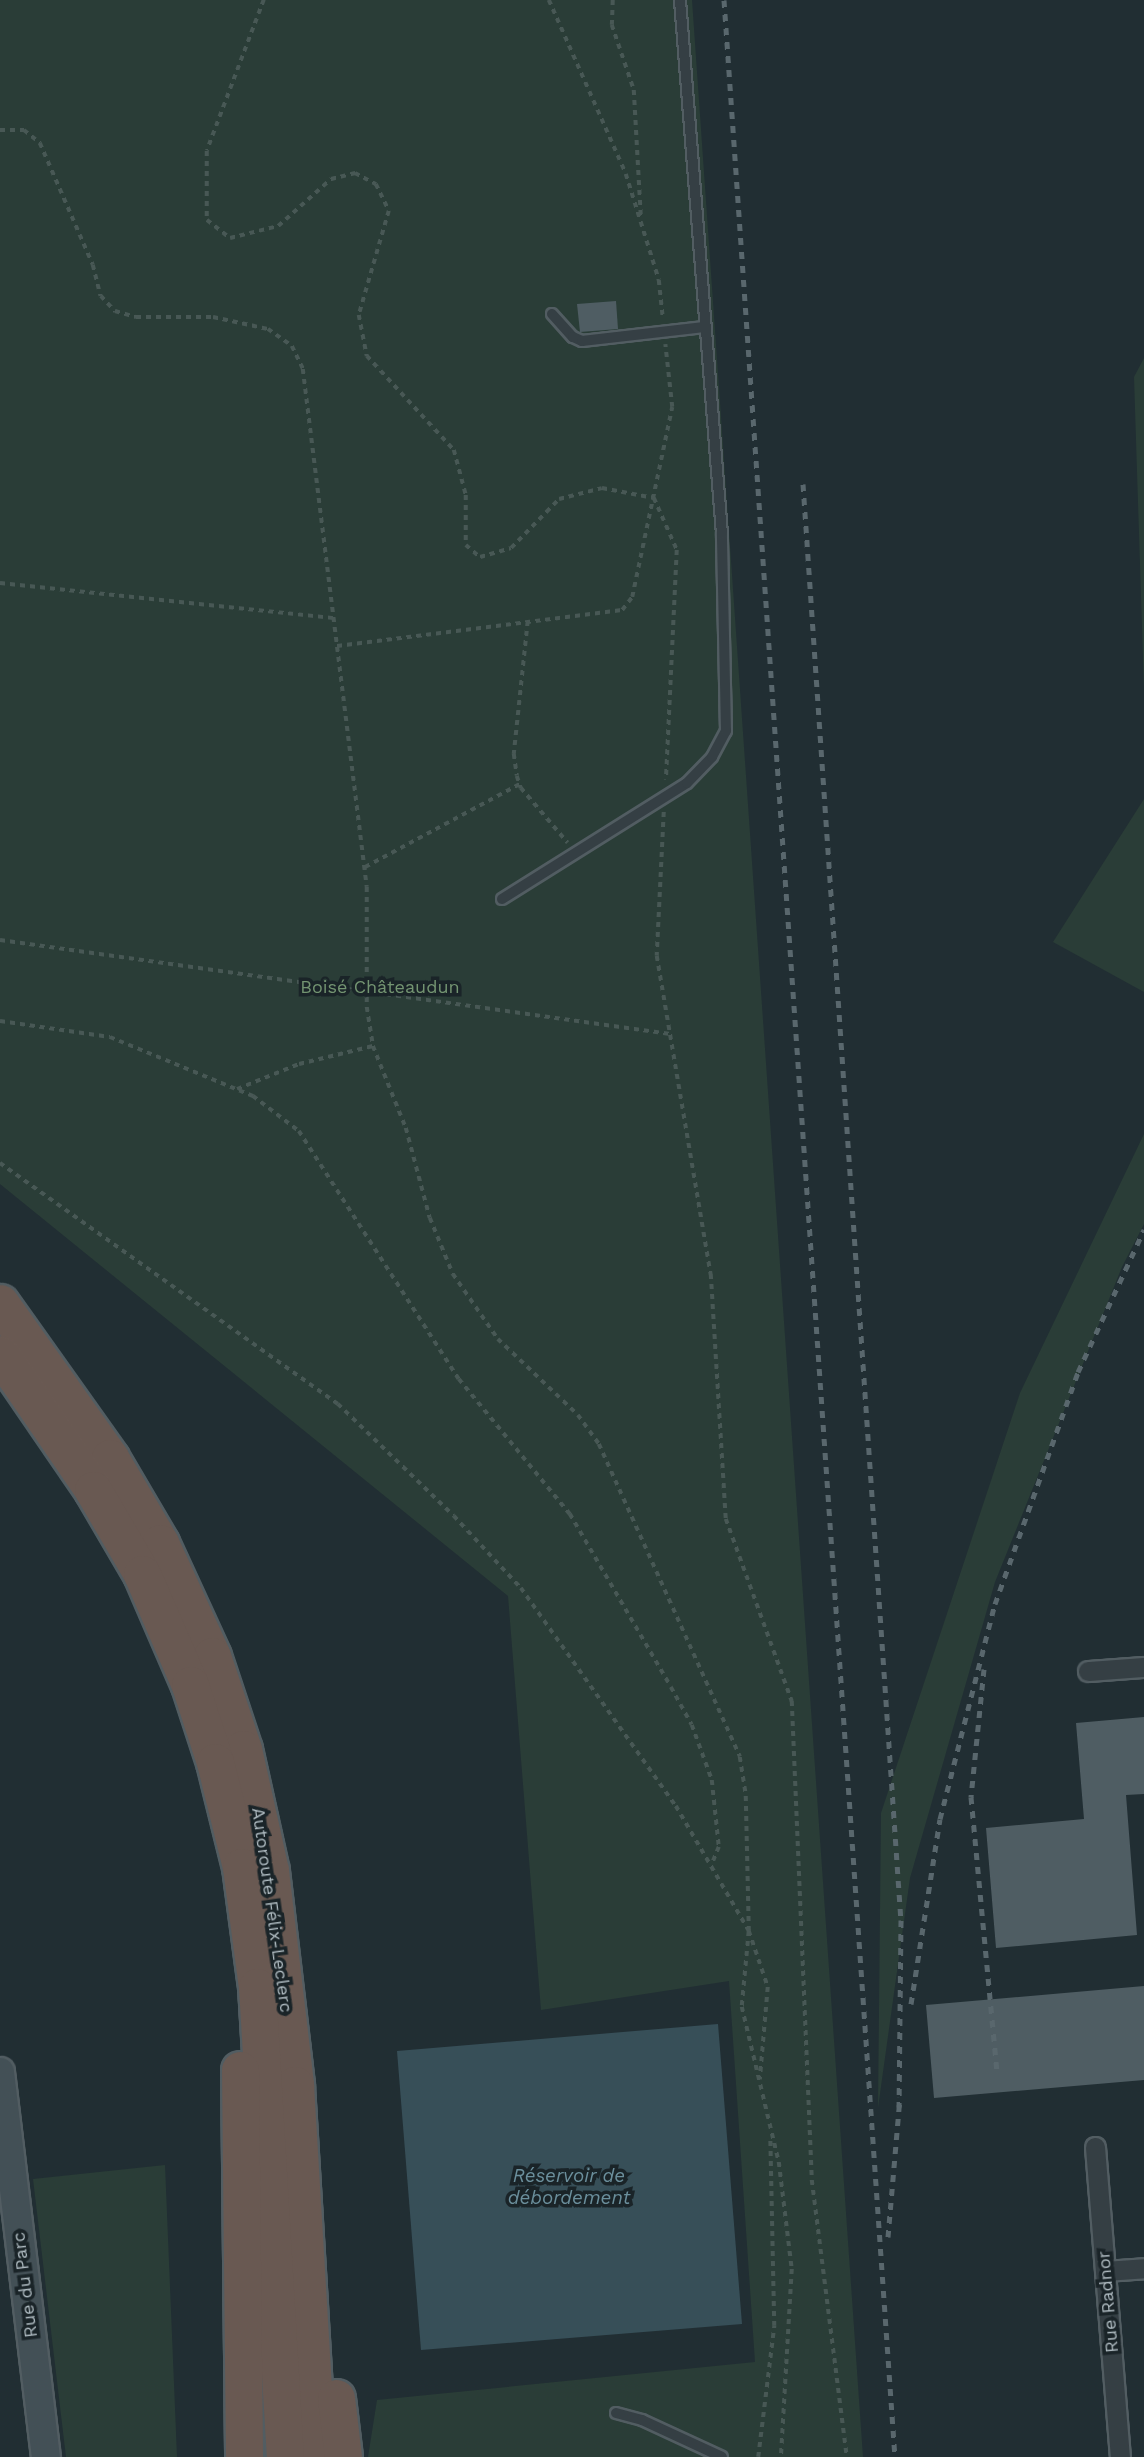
<!DOCTYPE html>
<html>
<head>
<meta charset="utf-8">
<style>
	body { margin:0 }
	#map { position:relative; width:1144px; height:2457px; overflow:hidden; background:#212e33; font-family:"Work Sans",sans-serif }
	div>[style] { position:absolute }
	[style*='--x'] { left:calc(var(--x)*1px); top:calc(var(--y)*1px); width:calc(var(--w)*1px); rotate:calc(var(--a)*1deg) }
	.green>* { inset:0; background:#2a3d37 }
	.water>* { inset:0; background:#374f58 }
	.building>* { inset:0; background:#4f5d63 }
	.path>* { height:3.5px; margin-top:-1.75px; transform-origin:0; background:repeating-linear-gradient(90deg,#485855 0 5px,transparent 0 10px) }
	.roads { filter:drop-shadow(2px 0 #525d62) drop-shadow(-2px 0 #525d62) drop-shadow(0 2px #525d62) drop-shadow(0 -2px #525d62) }
	.lane>* { height:10px; margin:-5px; padding:0 5px; transform-origin:5px; border-radius:5px; background:#353f44 }
	.street>* { height:19px; margin:-9.5px; padding:0 9.5px; transform-origin:9.5px; border-radius:9.5px; background:#353f44 }
	.secondary>* { height:28px; margin:-14px; padding:0 14px; transform-origin:14px; border-radius:14px; background:#435056 }
	.highway>* { height:37px; margin:-18.5px; padding:0 18.5px; transform-origin:18.5px; border-radius:18.5px; background:#695952 }
	.rail>* { height:5px; margin-top:-2.5px; transform-origin:0; background:repeating-linear-gradient(90deg,#59676d 0 7px,transparent 0 14px) }
	span { translate:-50% -50%; white-space:nowrap; text-align:center; line-height:1.15; -webkit-text-stroke:7px #1a2428; paint-order:stroke }
	.park-label { font-size:18px; color:#739471 }
	.street-label { font-size:18px; color:#afbbc1 }
	.water-label { font-size:19px; color:#6b8f9c; font-style:italic }
</style>
</head>
<body>
<div id="map">
	<div class="green">
		<i style="clip-path:polygon(0 0,692px 0,863px 2457px,368px 2457px,377px 2400px,755px 2362px,729px 1981px,541px 2010px,508px 1596px,0 1184px)"></i>
		<i style="clip-path:polygon(1144px 358px,1144px 690px,1134px 377px)"></i>
		<i style="clip-path:polygon(1144px 799px,1144px 992px,1053px 942px)"></i>
		<i style="clip-path:polygon(1144px 1134px,1144px 1224px,1122px 1267px,995px 1582px,910px 1878px,878px 2108px,881px 1813px,1020px 1393px)"></i>
		<i style="clip-path:polygon(165px 2165px,177px 2457px,66px 2457px,33px 2179px)"></i>
	</div>
	<div class="water">
		<i style="clip-path:polygon(718px 2024px,742px 2324px,421px 2350px,397px 2051px)"></i>
	</div>
	<div class="building">
		<i style="clip-path:polygon(616px 301px,618px 329px,580px 332px,577px 304px)"></i>
		<i style="clip-path:polygon(1144px 1717px,1144px 1794px,1126px 1795px,1137px 1935px,996px 1948px,986px 1828px,1084px 1819px,1076px 1723px)"></i>
		<i style="clip-path:polygon(1144px 1986px,1144px 2080px,934px 2098px,926px 2005px)"></i>
	</div>
	<div class="path">
		<i style="--x:264;--y:0;--w:161;--a:110.7"></i>
		<i style="--x:207;--y:151;--w:69;--a:90"></i>
		<i style="--x:207;--y:220;--w:29;--a:38"></i>
		<i style="--x:230;--y:238;--w:49;--a:-14"></i>
		<i style="--x:278;--y:226;--w:71;--a:-41.6"></i>
		<i style="--x:331;--y:179;--w:25;--a:-14"></i>
		<i style="--x:355;--y:173;--w:24;--a:28"></i>
		<i style="--x:376;--y:184;--w:30;--a:64"></i>
		<i style="--x:389;--y:211;--w:108;--a:106.1"></i>
		<i style="--x:359;--y:315;--w:42;--a:79"></i>
		<i style="--x:367;--y:356;--w:128;--a:47.2"></i>
		<i style="--x:454;--y:450;--w:47;--a:75.1"></i>
		<i style="--x:466;--y:495;--w:50;--a:90"></i>
		<i style="--x:466;--y:545;--w:18;--a:41"></i>
		<i style="--x:480;--y:557;--w:32;--a:-16"></i>
		<i style="--x:511;--y:548;--w:69;--a:-45.6"></i>
		<i style="--x:559;--y:499;--w:44;--a:-14.3"></i>
		<i style="--x:602;--y:488;--w:53;--a:10.9"></i>
		<i style="--x:654;--y:498;--w:57;--a:66.1"></i>
		<i style="--x:677;--y:550;--w:230;--a:92.7"></i>
		<i style="--x:549;--y:0;--w:190;--a:66.1"></i>
		<i style="--x:626;--y:174;--w:111;--a:72.7"></i>
		<i style="--x:659;--y:280;--w:39;--a:84"></i>
		<i style="--x:613;--y:0;--w:25;--a:92"></i>
		<i style="--x:612;--y:25;--w:69;--a:71.3"></i>
		<i style="--x:634;--y:90;--w:126;--a:86.8"></i>
		<i style="--x:0;--y:130;--w:24;--a:0"></i>
		<i style="--x:24;--y:130;--w:21;--a:39"></i>
		<i style="--x:40;--y:143;--w:133;--a:66.5"></i>
		<i style="--x:93;--y:265;--w:32;--a:76"></i>
		<i style="--x:101;--y:296;--w:21;--a:47"></i>
		<i style="--x:115;--y:311;--w:22;--a:16"></i>
		<i style="--x:136;--y:317;--w:77;--a:0"></i>
		<i style="--x:213;--y:317;--w:56;--a:12.3"></i>
		<i style="--x:268;--y:329;--w:29;--a:35"></i>
		<i style="--x:292;--y:346;--w:25;--a:64"></i>
		<i style="--x:303;--y:369;--w:522;--a:82.96"></i>
		<i style="--x:367;--y:887;--w:120;--a:90"></i>
		<i style="--x:367;--y:1007;--w:39;--a:81"></i>
		<i style="--x:373;--y:1046;--w:88;--a:68.1"></i>
		<i style="--x:406;--y:1128;--w:93;--a:75.1"></i>
		<i style="--x:430;--y:1218;--w:61;--a:67.7"></i>
		<i style="--x:453;--y:1274;--w:79;--a:55.3"></i>
		<i style="--x:498;--y:1339;--w:110;--a:43.5"></i>
		<i style="--x:578;--y:1415;--w:36;--a:54"></i>
		<i style="--x:599;--y:1444;--w:343;--a:65.7"></i>
		<i style="--x:740;--y:1757;--w:39;--a:81"></i>
		<i style="--x:746;--y:1796;--w:135;--a:88.7"></i>
		<i style="--x:749;--y:1931;--w:76;--a:95.3"></i>
		<i style="--x:742;--y:2007;--w:159;--a:76.6"></i>
		<i style="--x:779;--y:2162;--w:108;--a:83.1"></i>
		<i style="--x:792;--y:2269;--w:188;--a:93.3"></i>
		<i style="--x:0;--y:583;--w:336;--a:6"></i>
		<i style="--x:528;--y:621;--w:134;--a:96"></i>
		<i style="--x:514;--y:754;--w:22;--a:82"></i>
		<i style="--x:517;--y:776;--w:13;--a:72"></i>
		<i style="--x:521;--y:788;--w:72;--a:49.5"></i>
		<i style="--x:337;--y:646;--w:287;--a:-7.2"></i>
		<i style="--x:622;--y:610;--w:16;--a:-52"></i>
		<i style="--x:632;--y:597;--w:194;--a:-78.1"></i>
		<i style="--x:672;--y:407;--w:63;--a:-96.3"></i>
		<i style="--x:664;--y:812;--w:144;--a:92.8"></i>
		<i style="--x:657;--y:956;--w:323;--a:80.4"></i>
		<i style="--x:711;--y:1274;--w:245;--a:86.5"></i>
		<i style="--x:726;--y:1519;--w:194;--a:70.1"></i>
		<i style="--x:792;--y:1701;--w:479;--a:87.6"></i>
		<i style="--x:812;--y:2180;--w:279;--a:82.8"></i>
		<i style="--x:365;--y:867;--w:176;--a:-28.2"></i>
		<i style="--x:0;--y:940;--w:677;--a:7.99"></i>
		<i style="--x:0;--y:1021;--w:111;--a:8.3"></i>
		<i style="--x:110;--y:1037;--w:155;--a:22.4"></i>
		<i style="--x:253;--y:1096;--w:58;--a:37.3"></i>
		<i style="--x:299;--y:1131;--w:295;--a:57.2"></i>
		<i style="--x:459;--y:1379;--w:175;--a:50.6"></i>
		<i style="--x:570;--y:1514;--w:200;--a:59.7"></i>
		<i style="--x:671;--y:1687;--w:43;--a:61.1"></i>
		<i style="--x:692;--y:1725;--w:59;--a:70"></i>
		<i style="--x:712;--y:1780;--w:67;--a:84"></i>
		<i style="--x:719;--y:1847;--w:16;--a:112"></i>
		<i style="--x:237;--y:1089;--w:67;--a:-22"></i>
		<i style="--x:299;--y:1064;--w:76;--a:-13.7"></i>
		<i style="--x:0;--y:1163;--w:415;--a:35.5"></i>
		<i style="--x:338;--y:1404;--w:161;--a:44"></i>
		<i style="--x:454;--y:1516;--w:98;--a:47.1"></i>
		<i style="--x:521;--y:1588;--w:267;--a:54.6"></i>
		<i style="--x:676;--y:1806;--w:145;--a:59.7"></i>
		<i style="--x:749;--y:1931;--w:59;--a:71.3"></i>
		<i style="--x:768;--y:1987;--w:93;--a:94.9"></i>
		<i style="--x:758;--y:2457;--w:132;--a:-83"></i>
		<i style="--x:774;--y:2326;--w:188;--a:-91.2"></i>
	</div>
	<div class="roads">
		<div class="lane">
			<i style="--x:552;--y:314;--w:31;--a:48"></i>
			<i style="--x:573;--y:337;--w:10;--a:24"></i>
			<i style="--x:582;--y:341;--w:123;--a:-6.5"></i>
			<i style="--x:502;--y:899;--w:218;--a:-32.1"></i>
			<i style="--x:687;--y:783;--w:36;--a:-46"></i>
			<i style="--x:712;--y:757;--w:30;--a:-62"></i>
			<i style="--x:726;--y:731;--w:197;--a:-91.2"></i>
			<i style="--x:722;--y:534;--w:536;--a:-94.5"></i>
			<i style="--x:616;--y:2413;--w:27;--a:15"></i>
			<i style="--x:642;--y:2420;--w:88;--a:24.8"></i>
		</div>
		<div class="street">
			<i style="--x:1088;--y:1671;--w:56;--a:-4.1"></i>
			<i style="--x:1095;--y:2147;--w:311;--a:85.4"></i>
			<i style="--x:1105;--y:2271;--w:39;--a:-4"></i>
		</div>
		<div class="secondary">
			<i style="--x:0;--y:2072;--w:388;--a:83.2"></i>
		</div>
		<div class="highway">
			<i style="--x:0;--y:1303;--w:190;--a:54.6"></i>
			<i style="--x:110;--y:1458;--w:99;--a:59.5"></i>
			<i style="--x:160;--y:1543;--w:124;--a:65.3"></i>
			<i style="--x:212;--y:1656;--w:98;--a:71.6"></i>
			<i style="--x:243;--y:1749;--w:125;--a:77.5"></i>
			<i style="--x:270;--y:1871;--w:215;--a:83.3"></i>
			<i style="--x:295;--y:2085;--w:373;--a:86.6"></i>
			<i style="--x:0;--y:1354;--w:165;--a:55.6"></i>
			<i style="--x:93;--y:1490;--w:97;--a:59.7"></i>
			<i style="--x:142;--y:1574;--w:121;--a:66.6"></i>
			<i style="--x:190;--y:1685;--w:81;--a:72"></i>
			<i style="--x:215;--y:1762;--w:108;--a:76.1"></i>
			<i style="--x:241;--y:1867;--w:121;--a:82.4"></i>
			<i style="--x:257;--y:1987;--w:471;--a:86.6"></i>
			<i style="--x:240;--y:2070;--w:387;--a:89.4"></i>
			<i style="--x:336;--y:2398;--w:59;--a:83.2"></i>
		</div>
	</div>
	<div class="rail">
		<i style="--x:724;--y:0;--w:2463;--a:86.02"></i>
		<i style="--x:803;--y:484;--w:1439;--a:86.1"></i>
		<i style="--x:901;--y:1920;--w:187;--a:90.6"></i>
		<i style="--x:984;--y:1669;--w:129;--a:95.8"></i>
		<i style="--x:971;--y:1797;--w:274;--a:84.6"></i>
		<i style="--x:911;--y:2004;--w:187;--a:-81.1"></i>
		<i style="--x:940;--y:1819;--w:222;--a:-75.7"></i>
		<i style="--x:995;--y:1604;--w:246;--a:-70.3"></i>
		<i style="--x:1078;--y:1372;--w:157;--a:-65.1"></i>
		<i style="--x:888;--y:2237;--w:140;--a:-85.1"></i>
	</div>
	<div class="park-label">
		<span style="left:380px;top:987px">Boisé Châteaudun</span>
	</div>
	<div class="street-label">
		<span style="left:272px;top:1910px;rotate:82deg">Autoroute Félix-Leclerc</span>
		<span style="left:25px;top:2285px;rotate:-97deg">Rue du Parc</span>
		<span style="left:1108px;top:2302px;rotate:-95deg">Rue Radnor</span>
	</div>
	<div class="water-label">
		<span style="left:569px;top:2187px">Réservoir de<br>débordement</span>
	</div>
</div>
</body>
</html>
